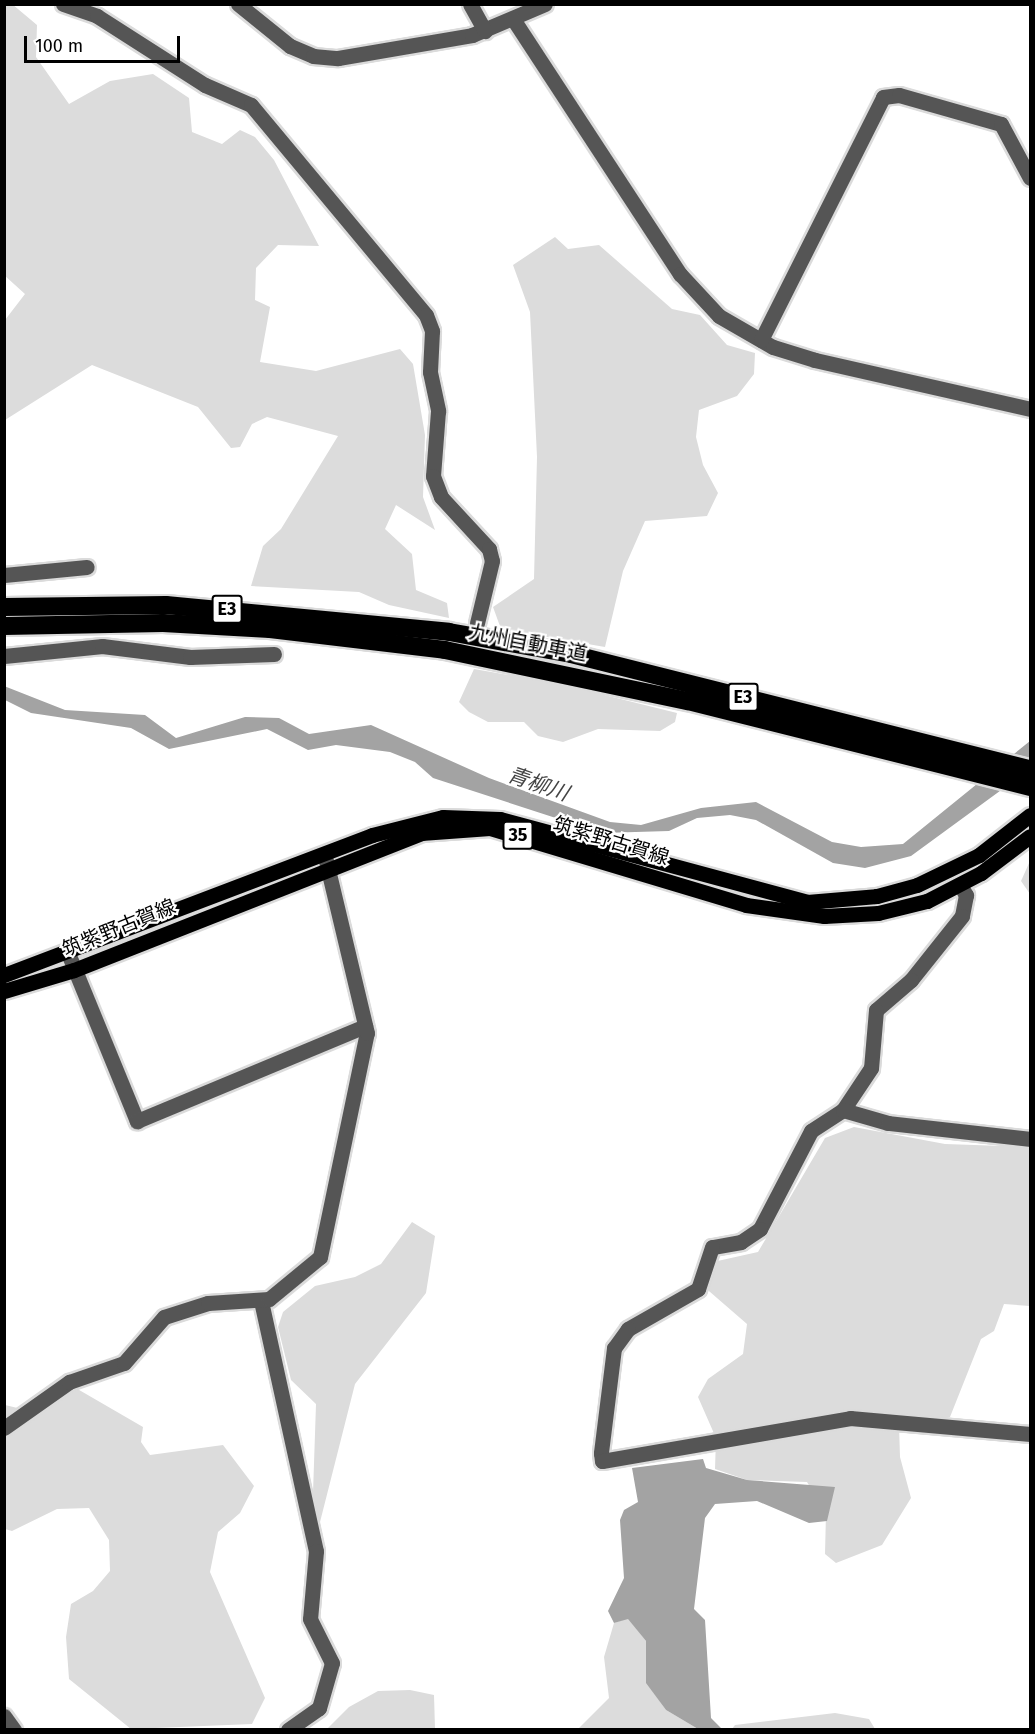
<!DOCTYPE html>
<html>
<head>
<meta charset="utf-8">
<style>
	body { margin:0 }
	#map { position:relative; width:1035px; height:1734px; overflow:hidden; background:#fff; font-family:"Fira Sans","Noto Sans JP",sans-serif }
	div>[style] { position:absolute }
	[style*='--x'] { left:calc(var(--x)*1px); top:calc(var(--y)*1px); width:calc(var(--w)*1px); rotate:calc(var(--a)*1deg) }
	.green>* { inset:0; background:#dcdcdc }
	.water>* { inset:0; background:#a3a3a3 }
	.roads { filter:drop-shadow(2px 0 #dbdbdb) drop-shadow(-2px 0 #dbdbdb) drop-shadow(0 2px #dbdbdb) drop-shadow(0 -2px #dbdbdb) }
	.minor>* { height:15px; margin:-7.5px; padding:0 7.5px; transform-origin:7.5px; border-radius:7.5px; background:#555 }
	.major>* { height:15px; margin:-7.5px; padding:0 7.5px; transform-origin:7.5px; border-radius:7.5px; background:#000 }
	.highway>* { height:18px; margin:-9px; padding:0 9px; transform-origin:9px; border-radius:9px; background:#000 }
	span { translate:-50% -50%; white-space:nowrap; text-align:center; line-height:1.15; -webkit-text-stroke:4.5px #fff; paint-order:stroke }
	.shield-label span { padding:2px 4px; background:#fff; border:2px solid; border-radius:4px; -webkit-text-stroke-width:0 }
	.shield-label { font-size:18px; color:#000; font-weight:700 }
	.street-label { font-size:20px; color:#000 }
	.water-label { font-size:21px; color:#444; font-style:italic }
	.frame { position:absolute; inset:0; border:6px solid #000; pointer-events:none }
	.scale { position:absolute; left:24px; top:36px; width:156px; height:27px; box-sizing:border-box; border:3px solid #000; border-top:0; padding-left:8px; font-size:18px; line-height:21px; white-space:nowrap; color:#000; -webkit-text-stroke:4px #fff; paint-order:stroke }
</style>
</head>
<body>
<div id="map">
	<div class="green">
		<i style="clip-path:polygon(12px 4px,37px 25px,36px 57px,69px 104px,110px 81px,153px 74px,189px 98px,192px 132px,222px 144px,240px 130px,255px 137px,274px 160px,319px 246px,278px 245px,256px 268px,255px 300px,270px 307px,260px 362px,316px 371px,400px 349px,413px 364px,425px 435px,423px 497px,435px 530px,396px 505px,385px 529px,412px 554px,416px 590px,447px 603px,449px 618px,389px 605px,359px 592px,251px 586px,263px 546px,281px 529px,338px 436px,267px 417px,252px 424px,240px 447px,231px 448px,198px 407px,92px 365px,5px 420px,5px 320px,25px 294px,4px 275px,4px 5px)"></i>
		<i style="clip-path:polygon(555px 237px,568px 249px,599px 245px,672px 309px,700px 315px,727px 345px,755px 353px,754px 374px,737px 396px,699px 410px,696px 437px,703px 465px,718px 493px,707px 516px,645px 521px,623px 571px,605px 647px,501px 629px,493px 607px,534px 579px,537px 457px,530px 312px,513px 265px)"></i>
		<i style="clip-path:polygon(474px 669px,556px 683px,677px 713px,675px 722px,660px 731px,598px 729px,563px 742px,538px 736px,524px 722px,488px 722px,469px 712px,459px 702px)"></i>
		<i style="clip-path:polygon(1030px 861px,1030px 894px,1021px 881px)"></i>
		<i style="clip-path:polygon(854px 1127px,945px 1144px,1030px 1147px,1030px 1306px,1004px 1304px,994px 1331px,981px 1339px,950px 1417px,899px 1425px,900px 1457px,911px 1498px,882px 1545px,836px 1563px,825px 1554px,826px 1513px,807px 1482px,747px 1480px,715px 1469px,716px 1438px,698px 1397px,708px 1379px,743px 1354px,747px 1324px,702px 1285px,713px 1262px,758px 1252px,825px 1138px)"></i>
		<i style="clip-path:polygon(412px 1222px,435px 1236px,426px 1293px,355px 1384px,319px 1526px,313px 1493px,316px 1404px,291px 1380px,278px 1327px,283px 1312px,315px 1286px,355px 1277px,381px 1264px)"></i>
		<i style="clip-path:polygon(74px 1387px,143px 1427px,141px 1442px,150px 1455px,223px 1445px,254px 1486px,240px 1513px,218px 1532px,210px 1572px,265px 1698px,252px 1724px,131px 1729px,69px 1679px,66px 1637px,71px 1604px,93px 1591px,110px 1571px,109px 1540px,89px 1508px,57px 1509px,12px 1531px,5px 1529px,5px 1405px,30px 1411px)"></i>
		<i style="clip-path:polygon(628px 1618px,646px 1641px,647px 1683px,666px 1710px,698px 1729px,577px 1730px,609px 1698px,604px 1657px,614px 1623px)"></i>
		<i style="clip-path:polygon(410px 1690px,434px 1695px,435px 1729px,327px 1729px,349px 1707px,378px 1691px)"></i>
		<i style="clip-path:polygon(835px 1713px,869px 1719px,875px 1729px,732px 1729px,735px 1725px)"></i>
	</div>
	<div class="water">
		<i style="clip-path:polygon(4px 686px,65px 710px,145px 715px,176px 738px,245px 717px,279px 718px,309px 734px,371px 725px,489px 778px,610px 822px,641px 825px,701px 808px,756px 802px,832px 842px,861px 847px,903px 844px,1030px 741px,1030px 769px,911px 856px,865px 868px,833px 863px,756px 820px,730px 815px,697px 818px,669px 831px,602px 833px,433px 778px,415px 762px,390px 752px,336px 745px,308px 750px,267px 729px,169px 749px,131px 728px,31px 713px,5px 700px)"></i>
		<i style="clip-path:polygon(703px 1459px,706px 1468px,747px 1480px,835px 1487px,827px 1521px,809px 1523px,757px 1501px,715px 1504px,705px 1518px,694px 1609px,705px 1620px,711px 1718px,722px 1729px,698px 1729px,666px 1710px,646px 1683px,646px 1641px,628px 1619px,614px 1623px,608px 1611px,624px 1578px,620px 1520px,624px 1510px,638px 1502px,632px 1468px)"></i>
	</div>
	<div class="roads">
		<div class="minor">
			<i style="--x:63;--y:4;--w:36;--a:19"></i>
			<i style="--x:97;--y:16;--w:128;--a:32.6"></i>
			<i style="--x:205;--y:85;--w:50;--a:23.5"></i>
			<i style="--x:251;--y:105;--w:273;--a:50.2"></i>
			<i style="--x:426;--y:315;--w:17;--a:69"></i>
			<i style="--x:432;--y:331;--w:41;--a:92.8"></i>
			<i style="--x:430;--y:372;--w:40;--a:78"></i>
			<i style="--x:438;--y:411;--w:65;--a:94.4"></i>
			<i style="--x:433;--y:476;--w:22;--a:69"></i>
			<i style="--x:441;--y:497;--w:71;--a:47.3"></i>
			<i style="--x:489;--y:549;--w:12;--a:76"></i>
			<i style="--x:492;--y:561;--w:64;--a:103.6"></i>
			<i style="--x:238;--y:4;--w:67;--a:38.9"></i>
			<i style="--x:290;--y:46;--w:25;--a:23"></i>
			<i style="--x:313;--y:56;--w:25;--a:5"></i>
			<i style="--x:338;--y:58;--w:136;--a:-9.7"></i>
			<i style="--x:472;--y:35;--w:79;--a:-23"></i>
			<i style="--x:470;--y:4;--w:31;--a:61"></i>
			<i style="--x:513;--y:19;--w:305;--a:56.8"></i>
			<i style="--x:680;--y:274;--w:57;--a:47.1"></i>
			<i style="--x:719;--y:316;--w:62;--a:29.9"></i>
			<i style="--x:773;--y:347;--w:44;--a:17.2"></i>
			<i style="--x:815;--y:360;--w:221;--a:12.8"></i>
			<i style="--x:761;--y:340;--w:272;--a:-63.3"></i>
			<i style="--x:883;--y:97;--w:16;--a:-7"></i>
			<i style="--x:899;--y:95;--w:106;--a:15.9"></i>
			<i style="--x:1001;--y:124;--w:61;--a:61.8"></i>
			<i style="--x:4;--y:575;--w:83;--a:-5.5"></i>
			<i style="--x:4;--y:656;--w:99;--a:-5.8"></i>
			<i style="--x:102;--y:646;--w:89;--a:7.1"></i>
			<i style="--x:190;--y:657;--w:84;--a:-2"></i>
			<i style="--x:960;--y:885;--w:12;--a:59"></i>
			<i style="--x:966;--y:895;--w:21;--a:101"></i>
			<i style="--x:962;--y:916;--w:82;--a:128.6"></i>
			<i style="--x:911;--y:980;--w:46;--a:139.4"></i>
			<i style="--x:876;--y:1010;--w:58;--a:94.9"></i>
			<i style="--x:871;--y:1068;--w:50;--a:123.7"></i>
			<i style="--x:843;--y:1110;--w:38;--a:147"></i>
			<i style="--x:811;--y:1131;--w:110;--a:117.5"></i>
			<i style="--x:760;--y:1229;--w:23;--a:146"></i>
			<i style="--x:741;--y:1242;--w:29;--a:170"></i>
			<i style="--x:712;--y:1247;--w:44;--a:108.4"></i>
			<i style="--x:698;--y:1289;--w:81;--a:150.3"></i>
			<i style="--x:628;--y:1329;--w:24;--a:126"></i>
			<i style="--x:614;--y:1348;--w:106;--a:97.1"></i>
			<i style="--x:601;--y:1453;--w:8;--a:83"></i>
			<i style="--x:602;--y:1461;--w:252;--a:-9.8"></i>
			<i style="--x:850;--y:1418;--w:181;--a:5.1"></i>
			<i style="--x:68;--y:953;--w:182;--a:67.7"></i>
			<i style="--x:137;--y:1121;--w:247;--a:-22.6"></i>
			<i style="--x:843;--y:1110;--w:47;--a:16.1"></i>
			<i style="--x:888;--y:1123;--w:143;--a:6.4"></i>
			<i style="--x:261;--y:1301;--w:256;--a:77.6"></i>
			<i style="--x:316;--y:1551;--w:68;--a:95"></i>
			<i style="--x:310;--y:1619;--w:49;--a:63.4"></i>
			<i style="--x:332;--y:1663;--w:47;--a:106.1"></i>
			<i style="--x:319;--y:1708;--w:38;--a:145"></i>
			<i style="--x:4;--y:1428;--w:80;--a:-35.3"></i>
			<i style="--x:69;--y:1382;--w:58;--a:-19.1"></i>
			<i style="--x:124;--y:1363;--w:61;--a:-49"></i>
			<i style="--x:164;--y:1317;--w:46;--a:-17.7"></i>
			<i style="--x:208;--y:1303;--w:61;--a:-3.8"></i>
			<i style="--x:269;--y:1299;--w:66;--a:-39.5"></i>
			<i style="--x:320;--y:1257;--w:229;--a:-78.2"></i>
			<i style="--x:367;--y:1033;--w:181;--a:-103.4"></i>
			<i style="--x:4;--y:1716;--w:17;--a:54"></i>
		</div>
		<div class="major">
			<i style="--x:4;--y:975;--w:394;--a:-20.8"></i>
			<i style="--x:372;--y:835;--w:73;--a:-14.2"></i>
			<i style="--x:443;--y:817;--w:57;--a:2"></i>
			<i style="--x:500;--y:819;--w:318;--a:15.1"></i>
			<i style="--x:807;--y:902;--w:70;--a:-4.9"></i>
			<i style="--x:877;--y:896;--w:41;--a:-15.4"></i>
			<i style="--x:917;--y:885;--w:69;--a:-25.8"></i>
			<i style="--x:979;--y:855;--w:65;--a:-38.1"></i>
			<i style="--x:4;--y:991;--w:73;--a:-16.7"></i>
			<i style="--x:74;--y:970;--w:373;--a:-21.5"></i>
			<i style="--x:421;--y:833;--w:69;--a:-4.1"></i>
			<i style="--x:490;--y:828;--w:267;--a:16.7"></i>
			<i style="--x:746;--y:905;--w:79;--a:8"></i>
			<i style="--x:824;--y:916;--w:54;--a:-3.2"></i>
			<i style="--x:878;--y:913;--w:50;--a:-13.8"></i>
			<i style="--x:927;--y:901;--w:61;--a:-27.4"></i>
			<i style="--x:981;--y:873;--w:61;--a:-37.1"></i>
		</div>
		<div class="highway">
			<i style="--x:4;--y:607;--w:162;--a:-0.7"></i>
			<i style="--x:166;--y:605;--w:284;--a:5.4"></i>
			<i style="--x:449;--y:632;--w:124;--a:10.2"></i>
			<i style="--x:571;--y:654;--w:473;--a:14.1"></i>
			<i style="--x:4;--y:626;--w:159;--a:-1.1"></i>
			<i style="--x:163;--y:623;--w:107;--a:3.2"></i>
			<i style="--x:270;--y:629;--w:176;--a:6.8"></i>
			<i style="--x:445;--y:650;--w:248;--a:11.9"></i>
			<i style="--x:688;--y:701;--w:353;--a:14.1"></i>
		</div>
	</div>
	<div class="shield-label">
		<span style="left:227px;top:609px">E3</span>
		<span style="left:743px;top:697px">E3</span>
		<span style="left:518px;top:835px">35</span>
	</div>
	<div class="street-label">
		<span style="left:528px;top:643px;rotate:11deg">九州自動車道</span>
		<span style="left:611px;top:841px;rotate:17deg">筑紫野古賀線</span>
		<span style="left:119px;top:928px;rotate:-22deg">筑紫野古賀線</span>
	</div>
	<div class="water-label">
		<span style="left:538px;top:784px;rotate:19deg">青柳川</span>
	</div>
	<div class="frame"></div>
	<div class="scale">100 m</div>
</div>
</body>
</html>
